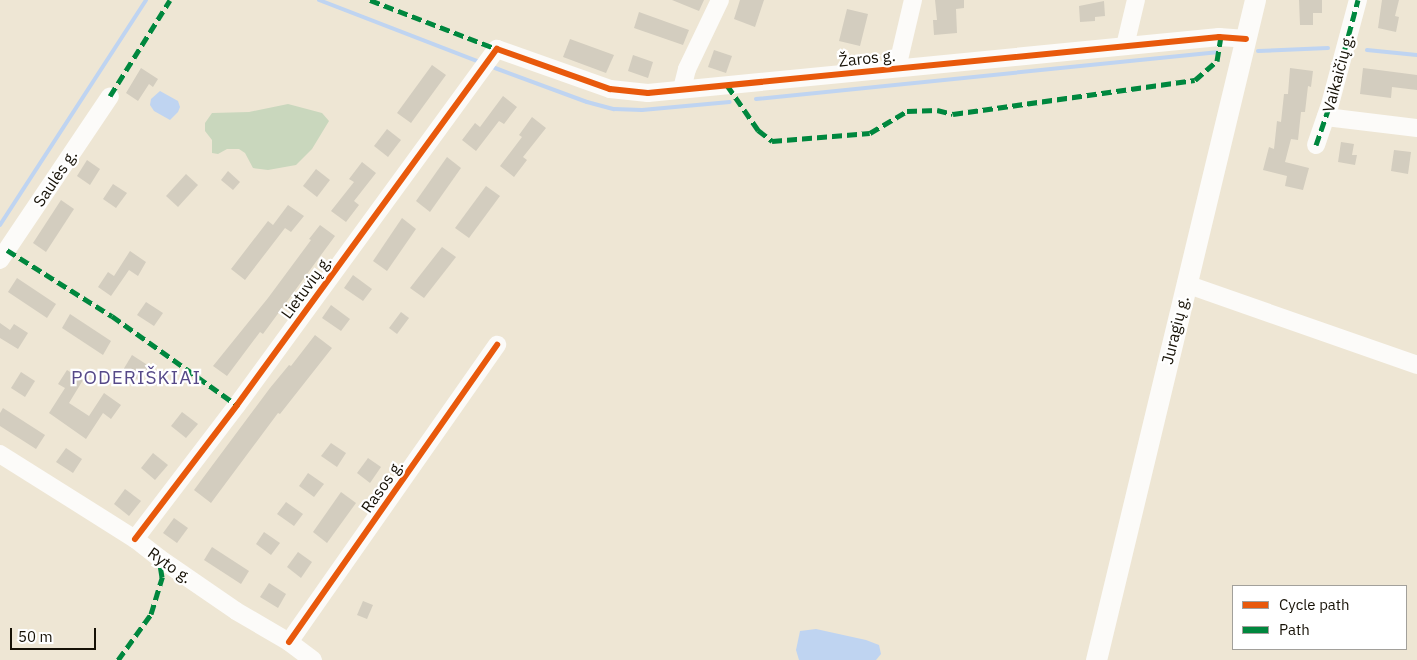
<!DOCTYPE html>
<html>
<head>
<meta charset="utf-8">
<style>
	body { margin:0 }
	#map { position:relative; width:1417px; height:660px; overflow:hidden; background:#eee6d4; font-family:"IBM Plex Sans",sans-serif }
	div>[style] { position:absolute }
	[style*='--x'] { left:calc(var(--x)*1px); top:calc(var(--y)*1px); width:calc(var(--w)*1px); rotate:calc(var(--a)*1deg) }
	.green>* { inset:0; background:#c9d7bd }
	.water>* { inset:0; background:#bfd4f1 }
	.stream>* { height:4px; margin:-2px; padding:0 2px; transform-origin:2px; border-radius:2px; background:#bfd4f1 }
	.building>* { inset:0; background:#d3cdbf }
	.minor>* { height:18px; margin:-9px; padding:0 9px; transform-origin:9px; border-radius:9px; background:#fcfbf9 }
	.major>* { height:21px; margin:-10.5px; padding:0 10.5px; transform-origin:10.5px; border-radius:10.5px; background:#fcfbf9 }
	.quiet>* { height:5px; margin-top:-2.5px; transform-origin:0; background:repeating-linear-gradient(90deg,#00873e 0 10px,transparent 0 15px) }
	.cycleway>* { height:6px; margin:-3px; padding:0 3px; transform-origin:3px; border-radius:3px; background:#e8590c }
	span { translate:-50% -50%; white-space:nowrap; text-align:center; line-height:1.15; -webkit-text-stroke:4.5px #fff; paint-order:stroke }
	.street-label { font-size:16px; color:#161106 }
	.quarter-label { font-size:19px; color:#564988; letter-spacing:1px }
	.legend { position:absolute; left:1232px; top:585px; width:175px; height:65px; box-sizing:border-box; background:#fff; border:1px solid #a2a09b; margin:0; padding:6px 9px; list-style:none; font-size:15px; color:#161106 }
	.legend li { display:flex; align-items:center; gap:10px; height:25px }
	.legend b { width:25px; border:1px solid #a2a09b }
	.scale { position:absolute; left:10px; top:628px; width:86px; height:22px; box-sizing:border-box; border:2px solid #161106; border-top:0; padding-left:6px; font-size:15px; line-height:18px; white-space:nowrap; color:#161106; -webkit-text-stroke:4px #fff; paint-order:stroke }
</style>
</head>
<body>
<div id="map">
	<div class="green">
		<i style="clip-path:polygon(288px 104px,322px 113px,329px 121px,312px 149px,296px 165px,268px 170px,253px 168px,245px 153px,239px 149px,227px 149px,218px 154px,212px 153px,212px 140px,205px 131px,205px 123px,212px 113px,249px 112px)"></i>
	</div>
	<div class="water">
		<i style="clip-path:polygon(160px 91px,178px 101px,180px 107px,178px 112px,170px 120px,154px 111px,150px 105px,151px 99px)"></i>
		<i style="clip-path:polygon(816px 629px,866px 640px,879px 645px,881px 654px,876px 660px,799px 660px,796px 650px,800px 631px)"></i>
	</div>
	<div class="stream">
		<i style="--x:319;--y:0;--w:169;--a:21.1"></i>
		<i style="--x:1367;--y:50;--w:50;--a:5.7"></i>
		<i style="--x:1258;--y:51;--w:70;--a:-2.5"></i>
		<i style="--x:495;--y:68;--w:98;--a:20.3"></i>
		<i style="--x:587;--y:102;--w:28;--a:15"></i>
		<i style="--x:614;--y:109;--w:28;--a:2"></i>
		<i style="--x:642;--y:110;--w:88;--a:-5.2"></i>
		<i style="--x:756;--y:99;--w:463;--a:-5.8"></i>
		<i style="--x:0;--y:225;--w:268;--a:-57"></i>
	</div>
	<div class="building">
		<i style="clip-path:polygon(672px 0,704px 0,699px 11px)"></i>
		<i style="clip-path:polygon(740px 0,764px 0,755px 27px,734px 19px)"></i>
		<i style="clip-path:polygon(935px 0,964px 0,964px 8px,956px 9px,957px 33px,934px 35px,933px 20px,937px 20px)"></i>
		<i style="clip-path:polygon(1299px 0,1322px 0,1322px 13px,1313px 13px,1313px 25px,1300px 25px)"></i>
		<i style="clip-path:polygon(1382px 0,1399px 0,1395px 16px,1399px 17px,1396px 32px,1378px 28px)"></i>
		<i style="clip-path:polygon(1104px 1px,1105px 16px,1095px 17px,1095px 21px,1080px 22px,1079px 6px)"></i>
		<i style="clip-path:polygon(847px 9px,868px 14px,860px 46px,839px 41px)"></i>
		<i style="clip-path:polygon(639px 12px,689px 30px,683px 45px,634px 28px)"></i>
		<i style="clip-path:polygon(570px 39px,614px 55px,606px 73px,563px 57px)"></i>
		<i style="clip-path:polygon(714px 50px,732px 56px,726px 73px,708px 67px)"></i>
		<i style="clip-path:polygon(633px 55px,653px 62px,648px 78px,628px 71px)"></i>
		<i style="clip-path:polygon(432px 65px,446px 75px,411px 123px,397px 113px)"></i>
		<i style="clip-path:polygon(141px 68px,158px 79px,153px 87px,149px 84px,138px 101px,126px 93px)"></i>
		<i style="clip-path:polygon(1290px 68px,1313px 71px,1311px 87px,1308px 86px,1305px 112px,1301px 112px,1298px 140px,1291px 139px,1285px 162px,1309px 168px,1303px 190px,1285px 186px,1287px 176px,1263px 170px,1269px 147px,1274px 149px,1277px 121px,1281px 122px,1284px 94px,1288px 94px)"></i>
		<i style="clip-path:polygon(1363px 68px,1417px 75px,1417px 90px,1392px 87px,1391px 98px,1360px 94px)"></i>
		<i style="clip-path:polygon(503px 96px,517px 107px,504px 124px,499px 121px,476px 151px,462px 140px,475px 123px,480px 127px)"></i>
		<i style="clip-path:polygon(532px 117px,546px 128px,523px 157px,527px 160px,514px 177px,500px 166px,522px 137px,519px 135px)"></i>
		<i style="clip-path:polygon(387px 129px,401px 140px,388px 157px,374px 146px)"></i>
		<i style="clip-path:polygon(1341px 142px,1354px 144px,1352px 155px,1357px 155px,1355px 165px,1338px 162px)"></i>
		<i style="clip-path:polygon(1394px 150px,1411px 152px,1408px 174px,1391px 171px)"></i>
		<i style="clip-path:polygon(447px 157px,461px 168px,430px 212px,416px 201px)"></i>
		<i style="clip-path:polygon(87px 160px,100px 169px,90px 185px,77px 176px)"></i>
		<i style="clip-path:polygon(362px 162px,376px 173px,354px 201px,359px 205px,346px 222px,331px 211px,354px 182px,349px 179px)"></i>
		<i style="clip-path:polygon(316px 169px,330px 180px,317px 197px,303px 186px)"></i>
		<i style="clip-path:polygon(228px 171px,240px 182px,233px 190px,221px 180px)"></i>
		<i style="clip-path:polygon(186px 174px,198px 185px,178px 207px,166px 196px)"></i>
		<i style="clip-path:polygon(113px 184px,127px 193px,116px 208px,103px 199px)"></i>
		<i style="clip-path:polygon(486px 186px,500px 196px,469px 238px,455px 228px)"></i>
		<i style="clip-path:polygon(61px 200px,74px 209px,46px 252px,33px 243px)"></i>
		<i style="clip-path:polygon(288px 205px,304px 216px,291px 232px,285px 228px,245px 280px,231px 269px,268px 221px,273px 225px)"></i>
		<i style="clip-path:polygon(402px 218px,416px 229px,387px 271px,373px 261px)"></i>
		<i style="clip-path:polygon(320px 225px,335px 236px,263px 334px,260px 332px,227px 376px,213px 366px,268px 298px,311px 240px,309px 239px)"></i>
		<i style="clip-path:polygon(442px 247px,456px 257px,424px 298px,410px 288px)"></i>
		<i style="clip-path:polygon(130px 251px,146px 262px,138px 276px,129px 270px,111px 296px,98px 287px,108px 272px,114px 276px)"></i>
		<i style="clip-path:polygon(353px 275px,372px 289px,363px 301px,344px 288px)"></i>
		<i style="clip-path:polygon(17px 278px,56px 304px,47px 318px,8px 292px)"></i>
		<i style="clip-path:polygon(146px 302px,163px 313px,154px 326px,137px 315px)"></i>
		<i style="clip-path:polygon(331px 305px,350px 319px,341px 331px,322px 318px)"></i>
		<i style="clip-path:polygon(401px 312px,409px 318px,397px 334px,389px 328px)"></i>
		<i style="clip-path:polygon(70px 314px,111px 341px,103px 355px,62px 328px)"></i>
		<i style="clip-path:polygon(0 323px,10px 330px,14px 324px,28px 333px,18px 349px,0 338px)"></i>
		<i style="clip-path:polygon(315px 335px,332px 348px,280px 414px,278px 413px,211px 503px,194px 490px,270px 388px,289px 365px,291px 366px)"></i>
		<i style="clip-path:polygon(132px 355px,149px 366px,140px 381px,123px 370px)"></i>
		<i style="clip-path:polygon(67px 370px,83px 380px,69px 403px,89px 416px,104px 393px,121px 405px,111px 419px,103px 413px,86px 439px,49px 413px,65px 388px,58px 384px)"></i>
		<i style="clip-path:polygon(21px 372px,35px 381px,25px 397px,11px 388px)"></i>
		<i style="clip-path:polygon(3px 408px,45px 435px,36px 449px,0 426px,0 413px)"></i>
		<i style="clip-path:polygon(182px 412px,198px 424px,186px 438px,171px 426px)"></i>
		<i style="clip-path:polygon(331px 443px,346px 453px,337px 467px,321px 456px)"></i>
		<i style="clip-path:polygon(66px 448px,82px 459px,73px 473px,56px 462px)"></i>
		<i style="clip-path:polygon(153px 453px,168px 465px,155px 480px,141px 468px)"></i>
		<i style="clip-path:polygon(368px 458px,381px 467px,370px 483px,357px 473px)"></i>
		<i style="clip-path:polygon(308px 473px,324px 484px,314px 497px,299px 486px)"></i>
		<i style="clip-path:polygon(125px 489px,141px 501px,129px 516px,114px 504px)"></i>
		<i style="clip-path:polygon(341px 492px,356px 503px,327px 543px,313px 532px)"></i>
		<i style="clip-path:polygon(286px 502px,303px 514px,294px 526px,277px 514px)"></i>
		<i style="clip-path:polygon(174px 518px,188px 528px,177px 543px,163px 533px)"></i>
		<i style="clip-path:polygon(264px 532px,280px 543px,271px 555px,256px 544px)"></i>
		<i style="clip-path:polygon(212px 547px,249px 571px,241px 584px,204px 560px)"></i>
		<i style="clip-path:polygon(298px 552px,312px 562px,301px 578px,287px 567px)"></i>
		<i style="clip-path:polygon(269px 583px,286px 594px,278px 608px,260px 597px)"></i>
		<i style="clip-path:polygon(363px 601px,373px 605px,367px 619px,357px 615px)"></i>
	</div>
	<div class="minor">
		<i style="--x:1125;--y:46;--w:47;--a:-76.6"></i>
		<i style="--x:897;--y:68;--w:70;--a:-76.8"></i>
		<i style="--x:682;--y:89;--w:21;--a:-76"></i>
		<i style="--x:687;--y:69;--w:76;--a:-64.4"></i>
		<i style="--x:1326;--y:117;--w:92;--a:6.9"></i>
		<i style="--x:1316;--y:145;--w:39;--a:-71"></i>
		<i style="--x:1329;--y:108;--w:112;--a:-75"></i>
		<i style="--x:0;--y:260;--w:197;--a:-56.1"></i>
		<i style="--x:1186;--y:284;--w:245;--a:19.3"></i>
		<i style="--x:0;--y:454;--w:160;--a:32.2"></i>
		<i style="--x:135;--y:539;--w:31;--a:38"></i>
		<i style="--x:159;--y:558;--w:93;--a:34.5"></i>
		<i style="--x:236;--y:611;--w:61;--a:30.3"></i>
		<i style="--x:289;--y:642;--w:30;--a:37"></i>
		<i style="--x:135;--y:539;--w:168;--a:-52.7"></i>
		<i style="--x:237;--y:405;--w:441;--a:-53.9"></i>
		<i style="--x:497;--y:49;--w:120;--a:19.5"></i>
		<i style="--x:610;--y:89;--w:38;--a:6"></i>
		<i style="--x:648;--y:93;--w:574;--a:-5.6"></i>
		<i style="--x:1219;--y:37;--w:27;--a:4"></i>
		<i style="--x:289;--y:642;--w:363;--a:-55"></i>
	</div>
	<div class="major">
		<i style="--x:1096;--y:660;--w:679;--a:-76.46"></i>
	</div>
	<div class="quiet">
		<i style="--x:370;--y:0;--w:136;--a:21.1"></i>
		<i style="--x:727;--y:85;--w:55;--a:55.4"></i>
		<i style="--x:758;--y:130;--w:18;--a:38"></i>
		<i style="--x:772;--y:141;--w:98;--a:-4.7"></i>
		<i style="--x:870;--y:133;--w:43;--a:-30.7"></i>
		<i style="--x:907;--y:111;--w:30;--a:-2"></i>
		<i style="--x:937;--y:110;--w:16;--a:14"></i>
		<i style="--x:953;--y:114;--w:244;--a:-8"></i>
		<i style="--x:1195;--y:80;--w:29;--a:-41"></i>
		<i style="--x:1217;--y:61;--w:24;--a:-81"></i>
		<i style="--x:110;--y:96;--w:113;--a:-58"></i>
		<i style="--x:1316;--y:145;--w:39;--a:-71"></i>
		<i style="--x:1329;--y:108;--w:112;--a:-75"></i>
		<i style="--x:7;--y:250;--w:124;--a:32.2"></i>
		<i style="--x:112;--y:316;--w:153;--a:35.5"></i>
		<i style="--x:118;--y:660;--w:57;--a:-54.3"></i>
		<i style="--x:151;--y:614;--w:39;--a:-73"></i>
		<i style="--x:162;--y:577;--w:19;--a:-99"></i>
	</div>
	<div class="cycleway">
		<i style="--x:135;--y:539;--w:168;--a:-52.7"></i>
		<i style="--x:237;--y:405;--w:441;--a:-53.9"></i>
		<i style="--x:497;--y:49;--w:120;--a:19.5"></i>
		<i style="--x:610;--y:89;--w:38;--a:6"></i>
		<i style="--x:648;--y:93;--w:574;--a:-5.6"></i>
		<i style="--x:1219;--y:37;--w:27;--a:4"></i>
		<i style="--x:289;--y:642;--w:363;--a:-55"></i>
	</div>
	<div class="street-label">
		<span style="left:867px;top:58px;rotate:-6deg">Žaros g.</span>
		<span style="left:1338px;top:73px;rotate:-75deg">Vaikaičių g.</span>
		<span style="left:55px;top:178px;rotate:-56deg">Saulės g.</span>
		<span style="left:306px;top:287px;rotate:-54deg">Lietuvių g.</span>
		<span style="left:1175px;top:330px;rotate:-76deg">Juragių g.</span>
		<span style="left:382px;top:486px;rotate:-55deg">Rasos g.</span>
		<span style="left:170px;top:565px;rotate:35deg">Ryto g.</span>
	</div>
	<div class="quarter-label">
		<span style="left:136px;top:378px">PODERIŠKIAI</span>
	</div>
	<ul class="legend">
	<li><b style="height:6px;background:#e8590c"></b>Cycle path</li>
	<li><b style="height:6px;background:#00873e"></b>Path</li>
	</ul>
	<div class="scale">50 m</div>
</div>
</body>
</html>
